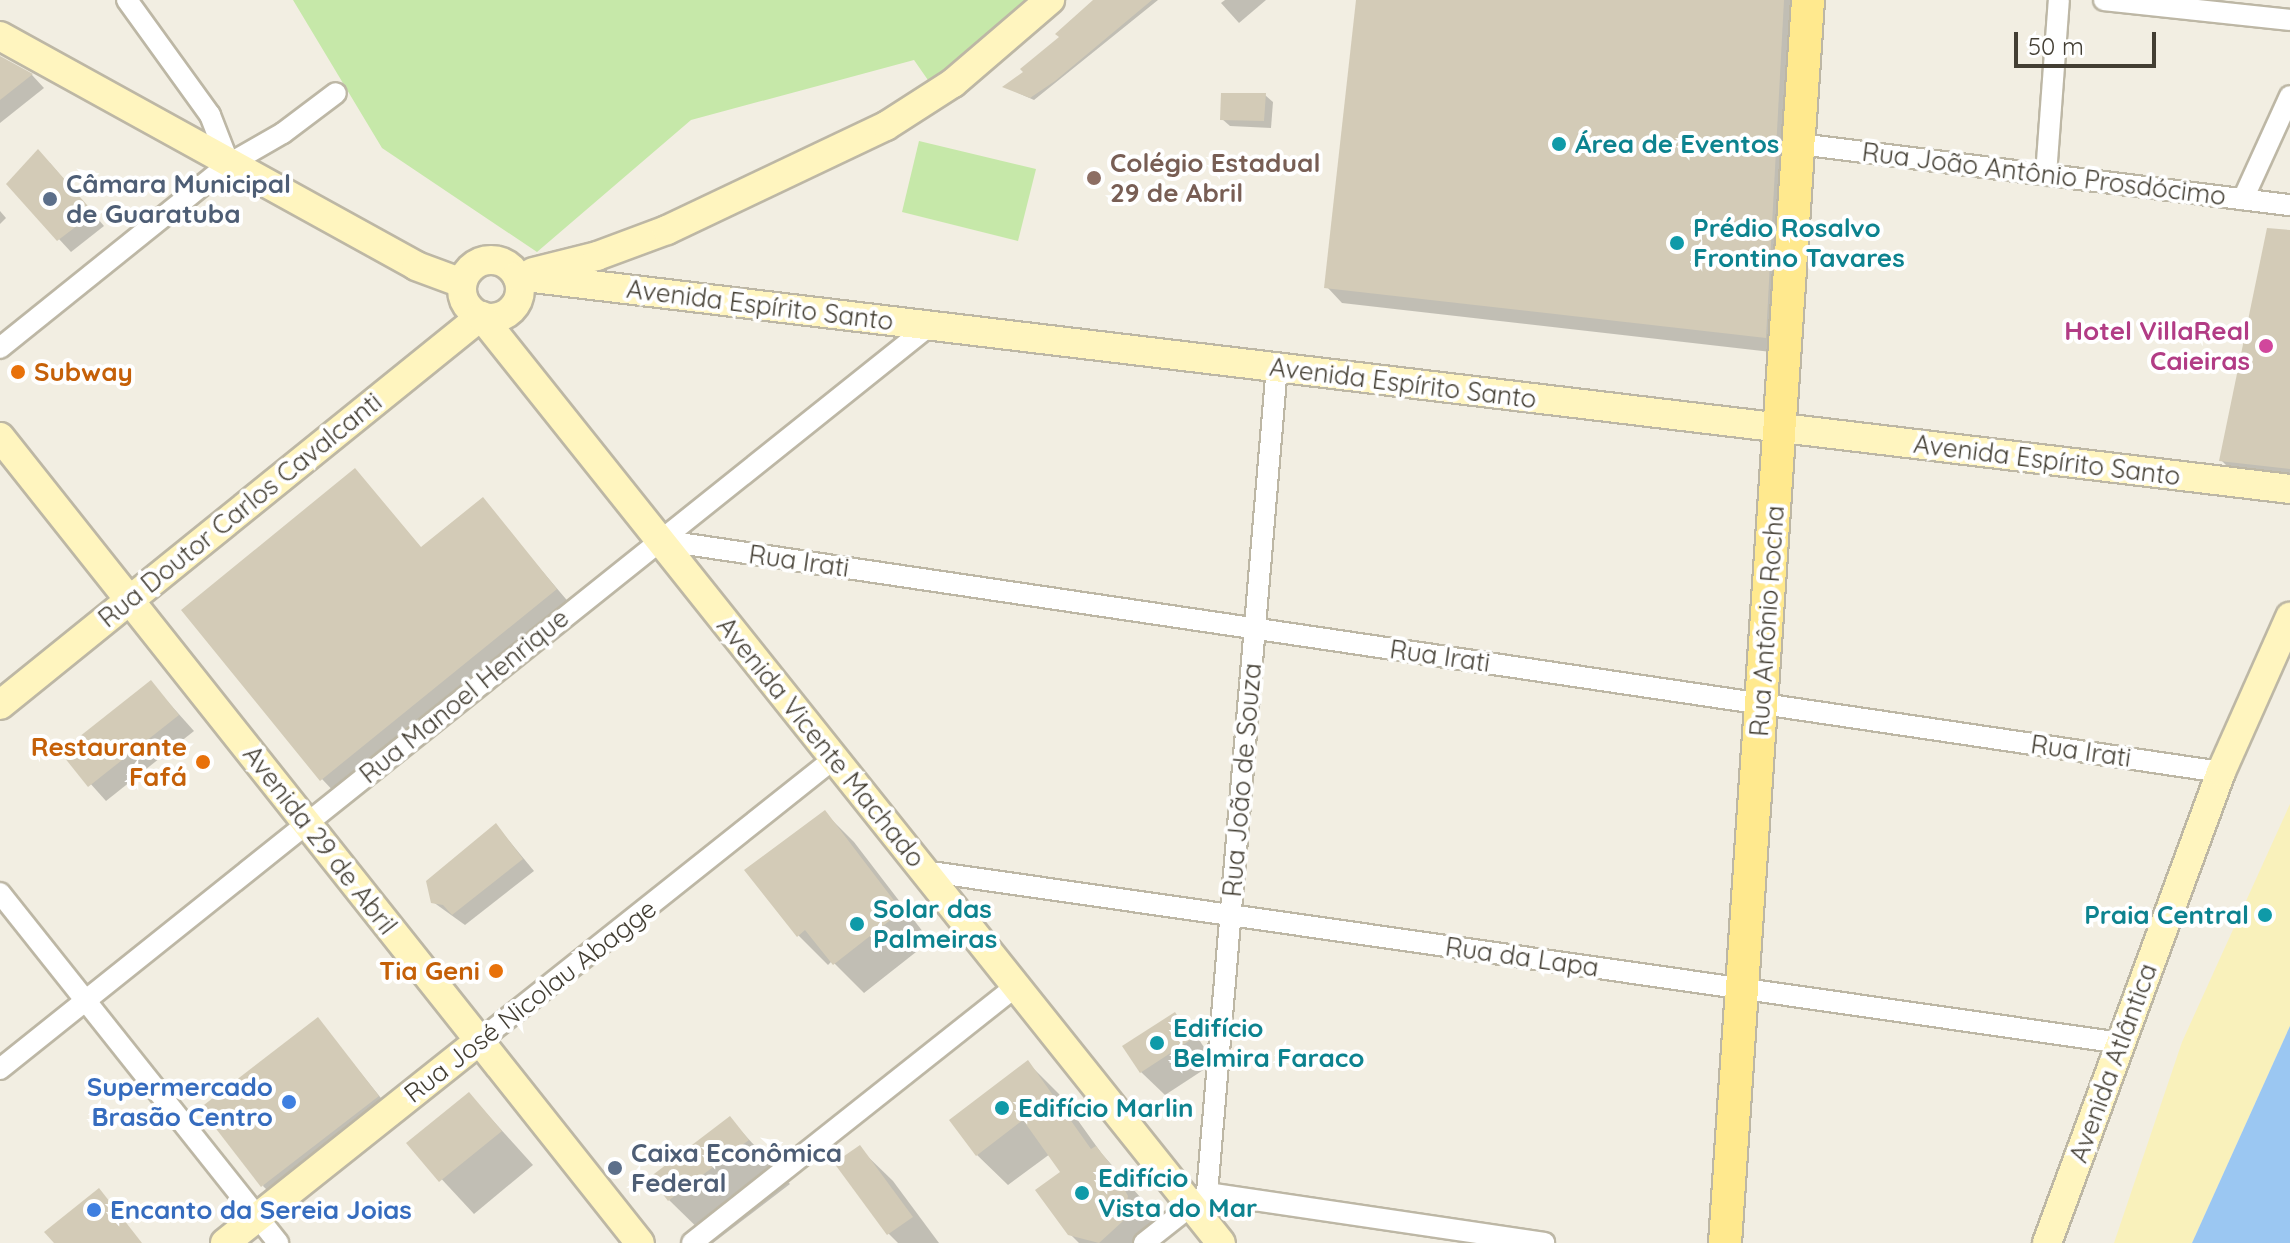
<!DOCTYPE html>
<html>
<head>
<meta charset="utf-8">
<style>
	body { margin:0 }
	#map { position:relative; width:2290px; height:1243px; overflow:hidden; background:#f2eee2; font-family:Quicksand,sans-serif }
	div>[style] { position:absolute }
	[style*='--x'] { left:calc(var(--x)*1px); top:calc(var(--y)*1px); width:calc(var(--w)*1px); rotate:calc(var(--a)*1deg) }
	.green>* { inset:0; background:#c6e8a9 }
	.sand>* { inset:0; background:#f9f1bb }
	.water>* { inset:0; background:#9bc7f2 }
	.shadow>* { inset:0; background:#0003 }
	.building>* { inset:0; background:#d3cbb7 }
	.roads { filter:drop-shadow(2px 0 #bdb7a5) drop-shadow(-2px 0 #bdb7a5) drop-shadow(0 2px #bdb7a5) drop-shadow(0 -2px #bdb7a5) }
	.street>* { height:20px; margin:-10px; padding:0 10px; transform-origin:10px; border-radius:10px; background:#fff }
	.secondary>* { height:28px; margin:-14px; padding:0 14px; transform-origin:14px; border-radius:14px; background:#fff5bf }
	.secondary>.ring { margin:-14px; padding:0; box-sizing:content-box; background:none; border:28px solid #fff5bf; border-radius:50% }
	.primary>* { height:32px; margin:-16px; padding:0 16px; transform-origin:16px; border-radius:16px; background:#ffe98e }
	.dots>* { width:22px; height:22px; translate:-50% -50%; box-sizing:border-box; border:4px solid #fff; border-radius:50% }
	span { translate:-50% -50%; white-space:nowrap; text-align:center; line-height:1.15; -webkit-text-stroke:8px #fff; paint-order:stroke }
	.culture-label { font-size:26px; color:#0d838f; font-weight:700 }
	.left { translate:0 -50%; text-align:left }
	.right { translate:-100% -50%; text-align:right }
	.education-label { font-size:26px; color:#785e54; font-weight:700 }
	.street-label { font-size:26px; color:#433e33 }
	.service-label { font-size:26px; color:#4e5e75; font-weight:700 }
	.hotel-label { font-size:26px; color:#b23c85; font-weight:700 }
	.food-label { font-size:26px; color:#c56008; font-weight:700 }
	.shop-label { font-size:26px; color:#366cbe; font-weight:700 }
	.scale { position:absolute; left:2014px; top:32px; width:142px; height:36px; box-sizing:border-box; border:4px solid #433e33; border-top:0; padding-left:10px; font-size:24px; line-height:28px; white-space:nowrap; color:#433e33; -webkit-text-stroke:6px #fff; paint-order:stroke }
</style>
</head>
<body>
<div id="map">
	<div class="green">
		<i style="clip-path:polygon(293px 0,1041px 0,937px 93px,914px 60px,691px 120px,537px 252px,382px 148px)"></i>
		<i style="clip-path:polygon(919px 141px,1036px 169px,1018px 241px,902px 212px)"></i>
	</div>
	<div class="sand">
		<i style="clip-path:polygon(2290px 804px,2290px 1026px,2192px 1243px,2114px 1243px,2182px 1042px)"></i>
	</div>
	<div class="water">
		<i style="clip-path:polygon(2290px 1026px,2290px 1243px,2192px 1243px)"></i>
	</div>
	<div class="shadow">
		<i style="clip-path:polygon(1096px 0,1158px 0,1034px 100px,1005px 87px,1026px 72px)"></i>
		<i style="clip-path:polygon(1225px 0,1266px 0,1239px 23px,1221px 3px)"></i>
		<i style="clip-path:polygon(1358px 0,1800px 0,1781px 353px,1342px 303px,1327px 287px)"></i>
		<i style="clip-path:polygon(0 59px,32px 75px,44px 88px,0 123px)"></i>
		<i style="clip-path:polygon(1265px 95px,1273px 102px,1271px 128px,1230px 126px,1222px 119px)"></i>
		<i style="clip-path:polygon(50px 163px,104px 226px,71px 252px,8px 184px)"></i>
		<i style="clip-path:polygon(0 211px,6px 218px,0 224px)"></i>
		<i style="clip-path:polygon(2290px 232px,2290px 482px,2237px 476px,2221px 460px)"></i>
		<i style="clip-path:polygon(355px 471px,422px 549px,482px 500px,571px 605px,337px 795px,322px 779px)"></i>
		<i style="clip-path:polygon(151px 683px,194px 731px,106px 801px,63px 753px)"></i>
		<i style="clip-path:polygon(825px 813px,854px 842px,930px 941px,864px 993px,832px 961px,828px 965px,798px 935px)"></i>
		<i style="clip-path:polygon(496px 825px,534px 871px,465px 925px,433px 902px)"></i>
		<i style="clip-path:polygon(1174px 1015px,1198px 1038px,1214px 1063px,1165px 1095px,1141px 1072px)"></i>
		<i style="clip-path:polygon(318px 1020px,393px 1113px,278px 1201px,263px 1186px)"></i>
		<i style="clip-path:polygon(1028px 1063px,1059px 1094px,1102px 1154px,1141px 1198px,1158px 1229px,1155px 1243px,1079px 1243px,1069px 1233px,1063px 1172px,1050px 1154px,1008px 1185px,977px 1155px)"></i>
		<i style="clip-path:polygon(469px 1094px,533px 1165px,474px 1214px,409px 1144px)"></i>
		<i style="clip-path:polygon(730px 1119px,790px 1184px,713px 1243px,669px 1200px)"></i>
		<i style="clip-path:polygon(859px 1148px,893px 1181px,939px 1243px,898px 1243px,889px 1234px,837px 1164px)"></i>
	</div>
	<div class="building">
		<i style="clip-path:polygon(1093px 0,1152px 0,1055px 81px,1030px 98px,1002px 87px,1023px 72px,1020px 69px,1059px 37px,1055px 34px)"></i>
		<i style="clip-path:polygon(1356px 0,1784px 0,1766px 338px,1324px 288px)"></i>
		<i style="clip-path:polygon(0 56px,33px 74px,0 100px)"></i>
		<i style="clip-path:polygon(1221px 93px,1266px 93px,1264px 121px,1220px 120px)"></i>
		<i style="clip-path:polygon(38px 149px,94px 213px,57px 241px,6px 184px)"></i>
		<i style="clip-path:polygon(2267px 228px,2290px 230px,2290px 469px,2219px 461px)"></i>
		<i style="clip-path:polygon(355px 468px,421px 547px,483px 497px,557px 589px,320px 781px,181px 610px)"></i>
		<i style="clip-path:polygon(151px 680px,179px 715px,88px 787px,60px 752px)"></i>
		<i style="clip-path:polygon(825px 810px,902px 911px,833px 965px,805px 930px,797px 937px,744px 870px)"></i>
		<i style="clip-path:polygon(496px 823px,523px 859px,452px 915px,443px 905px,431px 903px,426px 881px)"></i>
		<i style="clip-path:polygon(1175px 1012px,1192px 1039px,1140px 1073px,1122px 1046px)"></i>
		<i style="clip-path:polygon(318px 1017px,379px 1096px,261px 1187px,200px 1108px)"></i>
		<i style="clip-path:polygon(1028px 1060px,1091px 1149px,1096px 1146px,1111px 1165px,1128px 1196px,1123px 1221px,1099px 1243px,1068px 1235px,1035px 1190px,1060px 1172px,1023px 1120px,976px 1156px,949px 1120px)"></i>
		<i style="clip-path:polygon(469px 1092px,502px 1131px,439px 1182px,406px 1143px)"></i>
		<i style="clip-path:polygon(730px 1116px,749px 1140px,668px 1201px,650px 1177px)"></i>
		<i style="clip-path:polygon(860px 1145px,913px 1217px,887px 1235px,834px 1163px)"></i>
		<i style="clip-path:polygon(99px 1188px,142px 1243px,54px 1243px,44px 1232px)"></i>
	</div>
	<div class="roads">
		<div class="street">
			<i style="--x:127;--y:0;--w:142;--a:54.2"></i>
			<i style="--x:210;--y:115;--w:53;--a:68.8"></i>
			<i style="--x:2104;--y:0;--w:187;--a:6.1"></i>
			<i style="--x:1799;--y:144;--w:495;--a:7.1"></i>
			<i style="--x:2046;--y:175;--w:175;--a:-85.8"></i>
			<i style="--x:2243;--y:199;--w:113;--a:-65.5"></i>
			<i style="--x:0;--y:348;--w:294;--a:-38.8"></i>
			<i style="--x:229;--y:164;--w:62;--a:-29.9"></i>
			<i style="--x:283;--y:133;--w:66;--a:-37"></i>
			<i style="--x:659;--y:540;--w:1579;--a:8.45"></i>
			<i style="--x:924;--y:871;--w:1208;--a:8.18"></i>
			<i style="--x:0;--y:893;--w:447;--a:51.5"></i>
			<i style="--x:479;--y:1041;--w:453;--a:-38.5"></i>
			<i style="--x:0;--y:1069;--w:1190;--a:-38.65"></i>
			<i style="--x:1207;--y:1193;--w:829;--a:-85.16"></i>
			<i style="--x:1207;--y:1193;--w:341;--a:8.4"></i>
			<i style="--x:692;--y:1243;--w:414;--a:-38.4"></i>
			<i style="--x:1144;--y:1243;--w:73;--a:-38.3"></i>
		</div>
		<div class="secondary">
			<i style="--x:0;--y:36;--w:475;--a:28.9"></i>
			<i style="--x:416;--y:266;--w:49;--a:20.3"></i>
			<i class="ring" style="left:462px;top:260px;width:30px;height:30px"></i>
			<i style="--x:533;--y:272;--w:66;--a:-14"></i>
			<i style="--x:597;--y:256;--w:75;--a:-20.4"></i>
			<i style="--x:667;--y:230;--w:242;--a:-25.4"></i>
			<i style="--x:886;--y:126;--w:80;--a:-32.7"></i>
			<i style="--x:953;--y:83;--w:128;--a:-40.6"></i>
			<i style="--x:517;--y:276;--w:1786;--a:6.85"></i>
			<i style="--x:0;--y:437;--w:1029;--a:51.55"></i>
			<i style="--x:0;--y:705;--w:619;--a:-38.96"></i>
			<i style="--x:481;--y:316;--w:1186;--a:51.4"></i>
			<i style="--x:225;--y:1243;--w:325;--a:-38.5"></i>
			<i style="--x:2047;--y:1243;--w:502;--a:-69.72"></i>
			<i style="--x:2221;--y:772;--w:170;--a:-66"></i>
		</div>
		<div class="primary">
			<i style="--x:1725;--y:1243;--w:1246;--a:-86.18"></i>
		</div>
	</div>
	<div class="dots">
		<i style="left:1559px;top:144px;background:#0f9aa8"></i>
		<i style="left:1094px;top:178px;background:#8d6e63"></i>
		<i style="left:50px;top:199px;background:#5c6f8a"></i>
		<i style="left:1677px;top:243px;background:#0f9aa8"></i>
		<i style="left:2266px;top:346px;background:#d1479c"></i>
		<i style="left:18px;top:372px;background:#e8710a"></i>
		<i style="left:203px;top:762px;background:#e8710a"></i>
		<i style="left:2265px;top:915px;background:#0f9aa8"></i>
		<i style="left:857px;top:924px;background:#0f9aa8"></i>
		<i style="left:496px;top:971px;background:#e8710a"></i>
		<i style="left:1157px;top:1043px;background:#0f9aa8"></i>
		<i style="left:289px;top:1102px;background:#3f7fe0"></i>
		<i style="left:1002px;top:1108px;background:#0f9aa8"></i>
		<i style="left:615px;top:1168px;background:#5c6f8a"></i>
		<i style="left:1082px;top:1193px;background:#0f9aa8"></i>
		<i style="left:94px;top:1210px;background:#3f7fe0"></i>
	</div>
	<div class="culture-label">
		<span class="left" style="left:1575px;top:144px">Área de Eventos</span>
		<span class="left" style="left:1693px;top:243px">Prédio Rosalvo<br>Frontino Tavares</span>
		<span class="left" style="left:873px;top:924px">Solar das<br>Palmeiras</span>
		<span class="right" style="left:2249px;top:915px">Praia Central</span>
		<span class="left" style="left:1173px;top:1043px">Edifício<br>Belmira Faraco</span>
		<span class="left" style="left:1018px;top:1108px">Edifício Marlin</span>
		<span class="left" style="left:1098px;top:1193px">Edifício<br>Vista do Mar</span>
	</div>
	<div class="education-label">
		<span class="left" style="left:1110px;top:178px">Colégio Estadual<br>29 de Abril</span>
	</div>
	<div class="street-label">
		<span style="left:2044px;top:174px;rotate:7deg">Rua João Antônio Prosdócimo</span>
		<span style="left:760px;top:305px;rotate:7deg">Avenida Espírito Santo</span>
		<span style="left:1403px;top:383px;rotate:7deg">Avenida Espírito Santo</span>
		<span style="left:2047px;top:460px;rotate:7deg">Avenida Espírito Santo</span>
		<span style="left:240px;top:510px;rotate:-39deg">Rua Doutor Carlos Cavalcanti</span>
		<span style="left:799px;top:561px;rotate:8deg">Rua Irati</span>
		<span style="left:1767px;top:621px;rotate:-86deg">Rua Antônio Rocha</span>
		<span style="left:1440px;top:656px;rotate:8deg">Rua Irati</span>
		<span style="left:464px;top:696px;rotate:-39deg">Rua Manoel Henrique</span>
		<span style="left:821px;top:742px;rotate:51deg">Avenida Vicente Machado</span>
		<span style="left:2081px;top:751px;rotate:8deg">Rua Irati</span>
		<span style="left:1242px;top:780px;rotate:-85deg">Rua João de Souza</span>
		<span style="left:320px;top:840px;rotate:52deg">Avenida 29 de Abril</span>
		<span style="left:1522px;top:957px;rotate:8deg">Rua da Lapa</span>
		<span style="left:530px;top:1001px;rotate:-38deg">Rua José Nicolau Abagge</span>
		<span style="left:2113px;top:1063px;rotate:-70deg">Avenida Atlântica</span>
	</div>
	<div class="service-label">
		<span class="left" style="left:66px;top:199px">Câmara Municipal<br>de Guaratuba</span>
		<span class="left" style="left:631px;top:1168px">Caixa Econômica<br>Federal</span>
	</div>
	<div class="hotel-label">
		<span class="right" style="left:2250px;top:346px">Hotel VillaReal<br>Caieiras</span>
	</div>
	<div class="food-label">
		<span class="left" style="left:34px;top:372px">Subway</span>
		<span class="right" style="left:187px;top:762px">Restaurante<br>Fafá</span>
		<span class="right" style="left:480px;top:971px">Tia Geni</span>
	</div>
	<div class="shop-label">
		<span class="right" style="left:273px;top:1102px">Supermercado<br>Brasão Centro</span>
		<span class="left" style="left:110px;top:1210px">Encanto da Sereia Joias</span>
	</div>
	<div class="scale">50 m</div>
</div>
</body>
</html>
